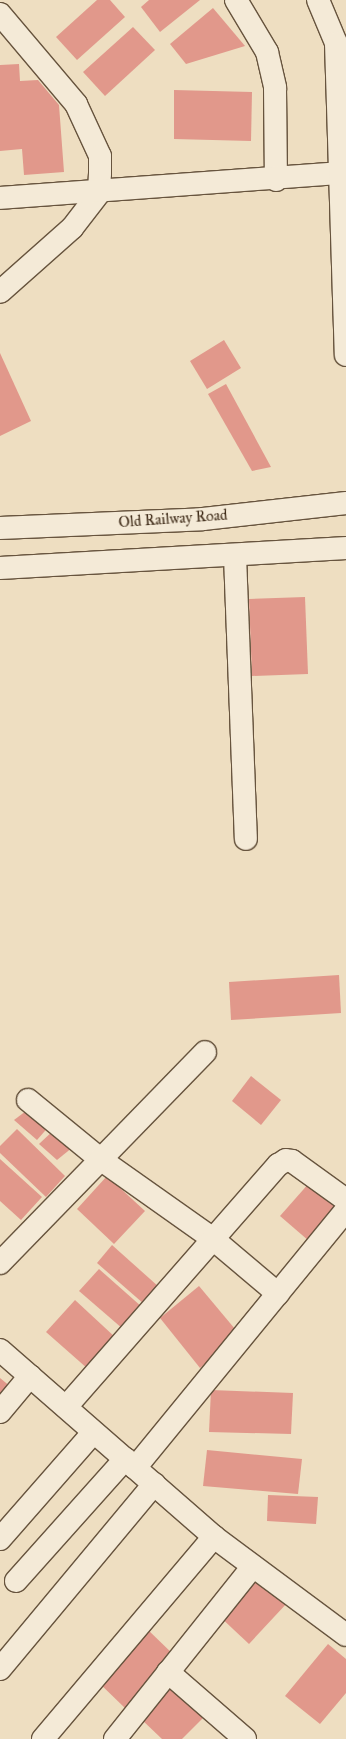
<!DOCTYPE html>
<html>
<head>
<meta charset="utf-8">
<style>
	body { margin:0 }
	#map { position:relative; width:346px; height:1739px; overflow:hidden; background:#eedec1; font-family:"IM FELL Great Primer",serif }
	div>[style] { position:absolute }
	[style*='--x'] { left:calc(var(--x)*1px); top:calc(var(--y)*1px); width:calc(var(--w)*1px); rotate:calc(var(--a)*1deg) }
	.building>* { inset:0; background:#e1988b }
	.roads { filter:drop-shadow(1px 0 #67543e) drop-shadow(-1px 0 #67543e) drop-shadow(0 1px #67543e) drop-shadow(0 -1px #67543e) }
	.minor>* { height:22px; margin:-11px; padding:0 11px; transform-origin:11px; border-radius:11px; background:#f4ead7 }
	.tertiary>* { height:22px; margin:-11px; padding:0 11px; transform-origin:11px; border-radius:11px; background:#f4ead7 }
	.secondary>* { height:22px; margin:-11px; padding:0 11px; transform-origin:11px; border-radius:11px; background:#f4ead7 }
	span { translate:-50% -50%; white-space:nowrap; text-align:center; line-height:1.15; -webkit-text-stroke:4px #f4ead7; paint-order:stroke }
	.street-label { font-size:15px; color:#3a2613 }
</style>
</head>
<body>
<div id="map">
	<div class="building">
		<i style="clip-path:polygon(97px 0,110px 0,125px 17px,77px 60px,56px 37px)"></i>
		<i style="clip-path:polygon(149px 0,200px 0,160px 32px,141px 7px)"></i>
		<i style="clip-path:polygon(213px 8px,245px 46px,186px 64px,170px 44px)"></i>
		<i style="clip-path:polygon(133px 27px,155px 50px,105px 96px,83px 72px)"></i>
		<i style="clip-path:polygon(19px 64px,20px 81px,38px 80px,59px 105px,64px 172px,24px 175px,22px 149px,0 151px,0 65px)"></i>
		<i style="clip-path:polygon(174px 90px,252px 92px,251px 141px,174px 139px)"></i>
		<i style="clip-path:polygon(224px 340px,241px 368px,207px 389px,190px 361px)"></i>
		<i style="clip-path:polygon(0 353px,31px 421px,0 436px)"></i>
		<i style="clip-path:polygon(226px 384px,271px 467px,252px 471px,208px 394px)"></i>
		<i style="clip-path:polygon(305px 597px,308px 674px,252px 676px,249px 599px)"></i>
		<i style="clip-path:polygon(339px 975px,341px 1013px,231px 1020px,229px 982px)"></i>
		<i style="clip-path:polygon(251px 1076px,281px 1100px,261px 1125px,232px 1101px)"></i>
		<i style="clip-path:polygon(30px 1108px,51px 1124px,37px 1140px,14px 1120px)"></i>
		<i style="clip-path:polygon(17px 1129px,65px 1176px,46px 1197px,0 1153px,0 1146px)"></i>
		<i style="clip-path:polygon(55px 1129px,73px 1147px,57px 1160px,39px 1144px)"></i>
		<i style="clip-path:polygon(0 1159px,42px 1197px,21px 1220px,0 1201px)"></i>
		<i style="clip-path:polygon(107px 1176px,145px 1211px,114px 1244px,77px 1209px)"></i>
		<i style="clip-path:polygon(310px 1182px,338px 1207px,309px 1241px,280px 1216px)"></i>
		<i style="clip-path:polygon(112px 1245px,159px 1287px,144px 1304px,97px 1263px)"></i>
		<i style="clip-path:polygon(99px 1269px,142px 1307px,123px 1329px,79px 1291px)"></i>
		<i style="clip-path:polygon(199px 1286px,240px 1335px,200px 1368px,160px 1318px)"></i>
		<i style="clip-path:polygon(75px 1300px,116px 1338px,88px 1369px,46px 1332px)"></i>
		<i style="clip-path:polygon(0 1378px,11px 1387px,0 1400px)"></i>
		<i style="clip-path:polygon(211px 1390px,293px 1393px,291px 1434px,209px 1432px)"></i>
		<i style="clip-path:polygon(207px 1450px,302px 1459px,298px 1494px,203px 1486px)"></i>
		<i style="clip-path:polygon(268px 1495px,318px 1497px,316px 1524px,267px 1521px)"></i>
		<i style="clip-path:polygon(255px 1572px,288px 1602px,249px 1644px,217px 1614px)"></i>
		<i style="clip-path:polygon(145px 1627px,178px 1659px,128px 1711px,95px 1679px)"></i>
		<i style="clip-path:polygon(328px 1644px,346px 1659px,346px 1693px,320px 1724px,285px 1696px)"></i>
		<i style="clip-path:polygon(175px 1682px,207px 1714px,182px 1739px,162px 1739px,140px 1718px)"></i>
	</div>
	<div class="roads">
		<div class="minor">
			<i style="--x:236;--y:0;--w:61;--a:59.2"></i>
			<i style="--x:267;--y:52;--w:37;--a:77"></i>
			<i style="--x:275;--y:88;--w:92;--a:89.4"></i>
			<i style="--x:0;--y:14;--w:118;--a:49.8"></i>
			<i style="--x:76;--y:104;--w:57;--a:65.2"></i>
			<i style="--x:100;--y:156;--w:17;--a:90"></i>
			<i style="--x:100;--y:173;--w:20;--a:93"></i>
			<i style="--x:99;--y:193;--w:44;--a:127.6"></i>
			<i style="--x:72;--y:228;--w:96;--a:138.4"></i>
			<i style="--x:0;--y:198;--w:342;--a:-4.2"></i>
			<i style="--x:235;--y:556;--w:283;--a:87.8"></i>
			<i style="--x:28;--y:1100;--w:93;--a:39.3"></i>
			<i style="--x:100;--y:1159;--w:138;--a:35.3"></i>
			<i style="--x:213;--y:1239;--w:85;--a:40.2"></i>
			<i style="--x:0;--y:1263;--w:294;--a:-45.8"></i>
			<i style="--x:0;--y:1350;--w:284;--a:41.1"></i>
			<i style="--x:214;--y:1537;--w:164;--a:36.6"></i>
			<i style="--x:66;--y:1407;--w:322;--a:-48.8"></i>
			<i style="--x:278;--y:1165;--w:9;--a:-32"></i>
			<i style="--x:286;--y:1160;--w:6;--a:9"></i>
			<i style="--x:292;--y:1161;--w:67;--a:35.8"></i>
			<i style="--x:0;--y:1412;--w:47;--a:-50.2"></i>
			<i style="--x:135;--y:1468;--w:333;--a:-50.7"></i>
			<i style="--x:0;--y:1539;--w:140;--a:-48.8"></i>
			<i style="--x:16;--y:1581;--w:164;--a:-48.2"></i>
			<i style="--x:0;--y:1669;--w:241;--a:-50.2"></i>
			<i style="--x:168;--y:1672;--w:102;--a:41"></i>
			<i style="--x:43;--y:1739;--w:265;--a:-49.8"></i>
			<i style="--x:115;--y:1739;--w:221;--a:-51.4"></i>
		</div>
		<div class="tertiary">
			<i style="--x:318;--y:0;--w:47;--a:67.3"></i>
			<i style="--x:336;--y:43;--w:312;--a:88.2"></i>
		</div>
		<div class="secondary">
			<i style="--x:0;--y:528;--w:203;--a:-2.5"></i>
			<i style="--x:203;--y:519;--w:144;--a:-6.4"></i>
			<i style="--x:0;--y:568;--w:347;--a:-3.3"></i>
		</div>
	</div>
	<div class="street-label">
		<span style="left:173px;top:519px;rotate:-4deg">Old Railway Road</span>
	</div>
</div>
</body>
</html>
